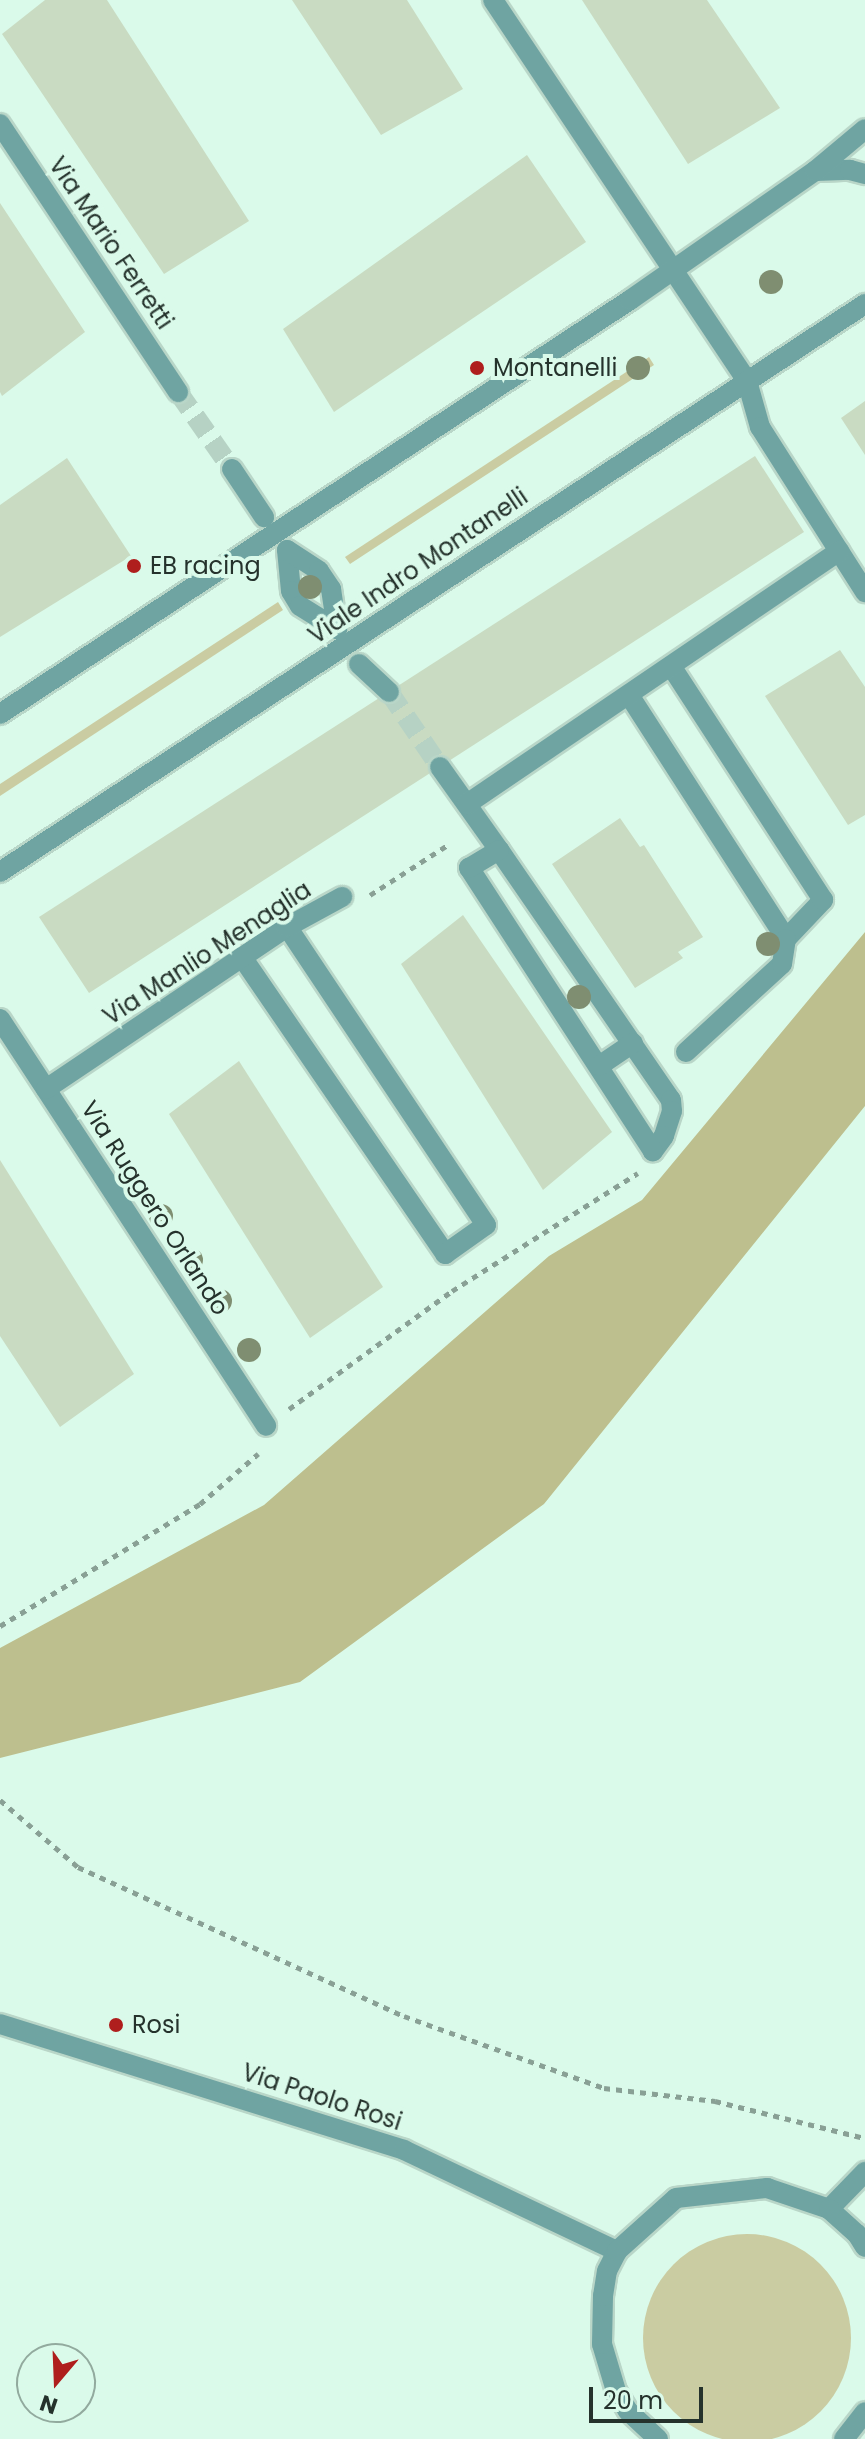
<!DOCTYPE html>
<html>
<head>
<meta charset="utf-8">
<style>
	body { margin:0 }
	#map { position:relative; width:865px; height:2439px; overflow:hidden; background:#dafaea; font-family:Poppins,sans-serif }
	div>[style] { position:absolute }
	[style*='--x'] { left:calc(var(--x)*1px); top:calc(var(--y)*1px); width:calc(var(--w)*1px); rotate:calc(var(--a)*1deg) }
	.green>* { inset:0; background:#cacca2 }
	.round { border-radius:50% }
	.forest>* { inset:0; background:#bdbf8e }
	.building>* { inset:0; background:#c9dbc2 }
	.minor-tunnel>* { height:20px; margin-top:-10px; transform-origin:0; background:repeating-linear-gradient(90deg,#b6d2c4 0 20px,transparent 0 30px) }
	.path>* { height:5px; margin-top:-2.5px; transform-origin:0; background:repeating-linear-gradient(90deg,#89a095 0 6px,transparent 0 12px) }
	.roads { filter:drop-shadow(2px 0 #b9d6c8) drop-shadow(-2px 0 #b9d6c8) drop-shadow(0 2px #b9d6c8) drop-shadow(0 -2px #b9d6c8) }
	.minor>* { height:20px; margin:-10px; padding:0 10px; transform-origin:10px; border-radius:10px; background:#6fa4a2 }
	.trees>* { width:24px; height:24px; margin:-12px; border-radius:50%; background:#7f8e71 }
	.dots>* { width:22px; height:22px; translate:-50% -50%; box-sizing:border-box; border:4px solid #dafaea; border-radius:50% }
	span { translate:-50% -50%; white-space:nowrap; text-align:center; line-height:1.15; -webkit-text-stroke:8px #dafaea; paint-order:stroke }
	.street-label { font-size:24px; color:#25322c }
	.poi-label { font-size:24px; color:#25322c }
	.left { translate:0 -50%; text-align:left }
	.north { position:absolute; left:16px; top:2343px; width:80px; height:80px; box-sizing:border-box; background:#dafaea; border:2px solid #92aa9e; border-radius:50%; rotate:199deg; font-size:22px; font-weight:700; line-height:32px; text-align:center; color:#25322c }
	.north::after { content:''; display:block; margin:auto; width:28px; height:36px; background:#af1e1d; clip-path:polygon(50% 0,100% 100%,50% 72%,0 100%) }
	.scale { position:absolute; left:589px; top:2387px; width:114px; height:36px; box-sizing:border-box; border:4px solid #25322c; border-top:0; padding-left:10px; font-size:24px; line-height:28px; white-space:nowrap; color:#25322c; -webkit-text-stroke:6px #dafaea; paint-order:stroke }
</style>
</head>
<body>
<div id="map">
	<div class="green">
		<i style="clip-path:polygon(649px 357px,654px 365px,350px 564px,345px 557px)"></i>
		<i style="clip-path:polygon(278px 602px,283px 610px,0 796px,0 784px)"></i>
		<i class="round" style="left:643px;top:2234px;width:208px;height:208px"></i>
	</div>
	<div class="forest">
		<i style="clip-path:polygon(865px 932px,865px 1106px,544px 1504px,300px 1682px,0 1758px,0 1648px,264px 1505px,549px 1256px,642px 1200px)"></i>
	</div>
	<div class="building">
		<i style="clip-path:polygon(45px 0,107px 0,249px 221px,164px 274px,2px 34px)"></i>
		<i style="clip-path:polygon(292px 0,407px 0,463px 89px,381px 135px)"></i>
		<i style="clip-path:polygon(582px 0,707px 0,780px 108px,688px 164px)"></i>
		<i style="clip-path:polygon(527px 155px,586px 242px,334px 412px,283px 329px)"></i>
		<i style="clip-path:polygon(0 203px,85px 332px,2px 396px,0 392px)"></i>
		<i style="clip-path:polygon(865px 401px,865px 455px,841px 418px)"></i>
		<i style="clip-path:polygon(755px 456px,804px 532px,89px 993px,39px 917px)"></i>
		<i style="clip-path:polygon(67px 458px,131px 556px,0 637px,0 505px)"></i>
		<i style="clip-path:polygon(840px 650px,865px 687px,865px 815px,848px 825px,765px 696px)"></i>
		<i style="clip-path:polygon(620px 818px,640px 847px,644px 845px,703px 937px,678px 952px,683px 958px,635px 988px,552px 864px)"></i>
		<i style="clip-path:polygon(463px 915px,612px 1132px,543px 1190px,401px 964px)"></i>
		<i style="clip-path:polygon(239px 1061px,383px 1287px,310px 1338px,169px 1114px)"></i>
		<i style="clip-path:polygon(0 1160px,134px 1374px,60px 1427px,0 1336px)"></i>
	</div>
	<div class="minor-tunnel">
		<i style="--x:178;--y:392;--w:94;--a:55"></i>
		<i style="--x:389;--y:692;--w:91;--a:55.8"></i>
	</div>
	<div class="path">
		<i style="--x:370;--y:895;--w:94;--a:-32.8"></i>
		<i style="--x:289;--y:1409;--w:201;--a:-35.9"></i>
		<i style="--x:452;--y:1291;--w:220;--a:-32.4"></i>
		<i style="--x:0;--y:1626;--w:234;--a:-31.4"></i>
		<i style="--x:200;--y:1504;--w:77;--a:-40.8"></i>
		<i style="--x:0;--y:1800;--w:103;--a:40.7"></i>
		<i style="--x:78;--y:1867;--w:358;--a:24.6"></i>
		<i style="--x:404;--y:2016;--w:213;--a:19.8"></i>
		<i style="--x:604;--y:2088;--w:112;--a:6.7"></i>
		<i style="--x:715;--y:2101;--w:154;--a:13.9"></i>
	</div>
	<div class="roads">
		<div class="minor">
			<i style="--x:493;--y:0;--w:458;--a:56.3"></i>
			<i style="--x:747;--y:381;--w:48;--a:74.2"></i>
			<i style="--x:760;--y:427;--w:196;--a:57.5"></i>
			<i style="--x:0;--y:124;--w:322;--a:56.4"></i>
			<i style="--x:815;--y:171;--w:35;--a:-2"></i>
			<i style="--x:850;--y:170;--w:16;--a:15"></i>
			<i style="--x:232;--y:469;--w:58;--a:56.3"></i>
			<i style="--x:287;--y:550;--w:41;--a:84.4"></i>
			<i style="--x:291;--y:591;--w:17;--a:59"></i>
			<i style="--x:300;--y:606;--w:44;--a:31.9"></i>
			<i style="--x:287;--y:550;--w:38;--a:33"></i>
			<i style="--x:319;--y:571;--w:22;--a:56"></i>
			<i style="--x:331;--y:589;--w:40;--a:81.5"></i>
			<i style="--x:359;--y:664;--w:41;--a:43"></i>
			<i style="--x:629;--y:695;--w:290;--a:57.2"></i>
			<i style="--x:786;--y:939;--w:54;--a:-46.5"></i>
			<i style="--x:823;--y:900;--w:279;--a:-123"></i>
			<i style="--x:0;--y:714;--w:754;--a:-33.31"></i>
			<i style="--x:630;--y:300;--w:226;--a:-34.9"></i>
			<i style="--x:815;--y:171;--w:65;--a:-40"></i>
			<i style="--x:440;--y:767;--w:102;--a:54.6"></i>
			<i style="--x:467;--y:804;--w:450;--a:-34.2"></i>
			<i style="--x:499;--y:850;--w:303;--a:55.5"></i>
			<i style="--x:671;--y:1100;--w:11;--a:85"></i>
			<i style="--x:672;--y:1111;--w:26;--a:108"></i>
			<i style="--x:664;--y:1136;--w:19;--a:126"></i>
			<i style="--x:653;--y:1151;--w:338;--a:-123"></i>
			<i style="--x:469;--y:868;--w:35;--a:-31"></i>
			<i style="--x:0;--y:872;--w:1035;--a:-33.29"></i>
			<i style="--x:242;--y:957;--w:360;--a:55.6"></i>
			<i style="--x:445;--y:1254;--w:50;--a:-35.3"></i>
			<i style="--x:486;--y:1225;--w:358;--a:-123.7"></i>
			<i style="--x:0;--y:1019;--w:486;--a:56.8"></i>
			<i style="--x:686;--y:1052;--w:130;--a:-42.5"></i>
			<i style="--x:782;--y:964;--w:25;--a:-81"></i>
			<i style="--x:599;--y:1066;--w:41;--a:-34.1"></i>
			<i style="--x:46;--y:1089;--w:290;--a:-33.9"></i>
			<i style="--x:287;--y:927;--w:63;--a:-28.6"></i>
			<i style="--x:0;--y:2024;--w:423;--a:17.3"></i>
			<i style="--x:404;--y:2150;--w:236;--a:25.4"></i>
			<i style="--x:829;--y:2209;--w:52;--a:-45.8"></i>
			<i style="--x:658;--y:2439;--w:41;--a:-137"></i>
			<i style="--x:628;--y:2411;--w:23;--a:-121"></i>
			<i style="--x:616;--y:2391;--w:49;--a:-106.6"></i>
			<i style="--x:602;--y:2344;--w:48;--a:-88.8"></i>
			<i style="--x:603;--y:2296;--w:25;--a:-81"></i>
			<i style="--x:607;--y:2271;--w:22;--a:-63"></i>
			<i style="--x:617;--y:2251;--w:79;--a:-41.9"></i>
			<i style="--x:676;--y:2198;--w:92;--a:-6.3"></i>
			<i style="--x:767;--y:2188;--w:65;--a:18.7"></i>
			<i style="--x:829;--y:2209;--w:38;--a:42"></i>
			<i style="--x:857;--y:2234;--w:15;--a:58"></i>
			<i style="--x:844;--y:2439;--w:34;--a:-52"></i>
		</div>
	</div>
	<div class="trees">
		<i style="left:771px;top:282px"></i>
		<i style="left:638px;top:368px"></i>
		<i style="left:310px;top:587px"></i>
		<i style="left:768px;top:944px"></i>
		<i style="left:579px;top:997px"></i>
		<i style="left:161px;top:1216px"></i>
		<i style="left:191px;top:1260px"></i>
		<i style="left:220px;top:1301px"></i>
		<i style="left:249px;top:1350px"></i>
	</div>
	<div class="dots">
		<i style="left:477px;top:368px;background:#af1e1d"></i>
		<i style="left:134px;top:566px;background:#af1e1d"></i>
		<i style="left:116px;top:2025px;background:#af1e1d"></i>
	</div>
	<div class="street-label">
		<span style="left:111px;top:243px;rotate:56deg">Via Mario Ferretti</span>
		<span style="left:418px;top:566px;rotate:-34deg">Viale Indro Montanelli</span>
		<span style="left:207px;top:953px;rotate:-33deg">Via Manlio Menaglia</span>
		<span style="left:155px;top:1208px;rotate:57deg">Via Ruggero Orlando</span>
		<span style="left:322px;top:2097px;rotate:18deg">Via Paolo Rosi</span>
	</div>
	<div class="poi-label">
		<span class="left" style="left:493px;top:368px">Montanelli</span>
		<span class="left" style="left:150px;top:566px">EB racing</span>
		<span class="left" style="left:132px;top:2025px">Rosi</span>
	</div>
	<div class="north">N</div>
	<div class="scale">20 m</div>
</div>
</body>
</html>
